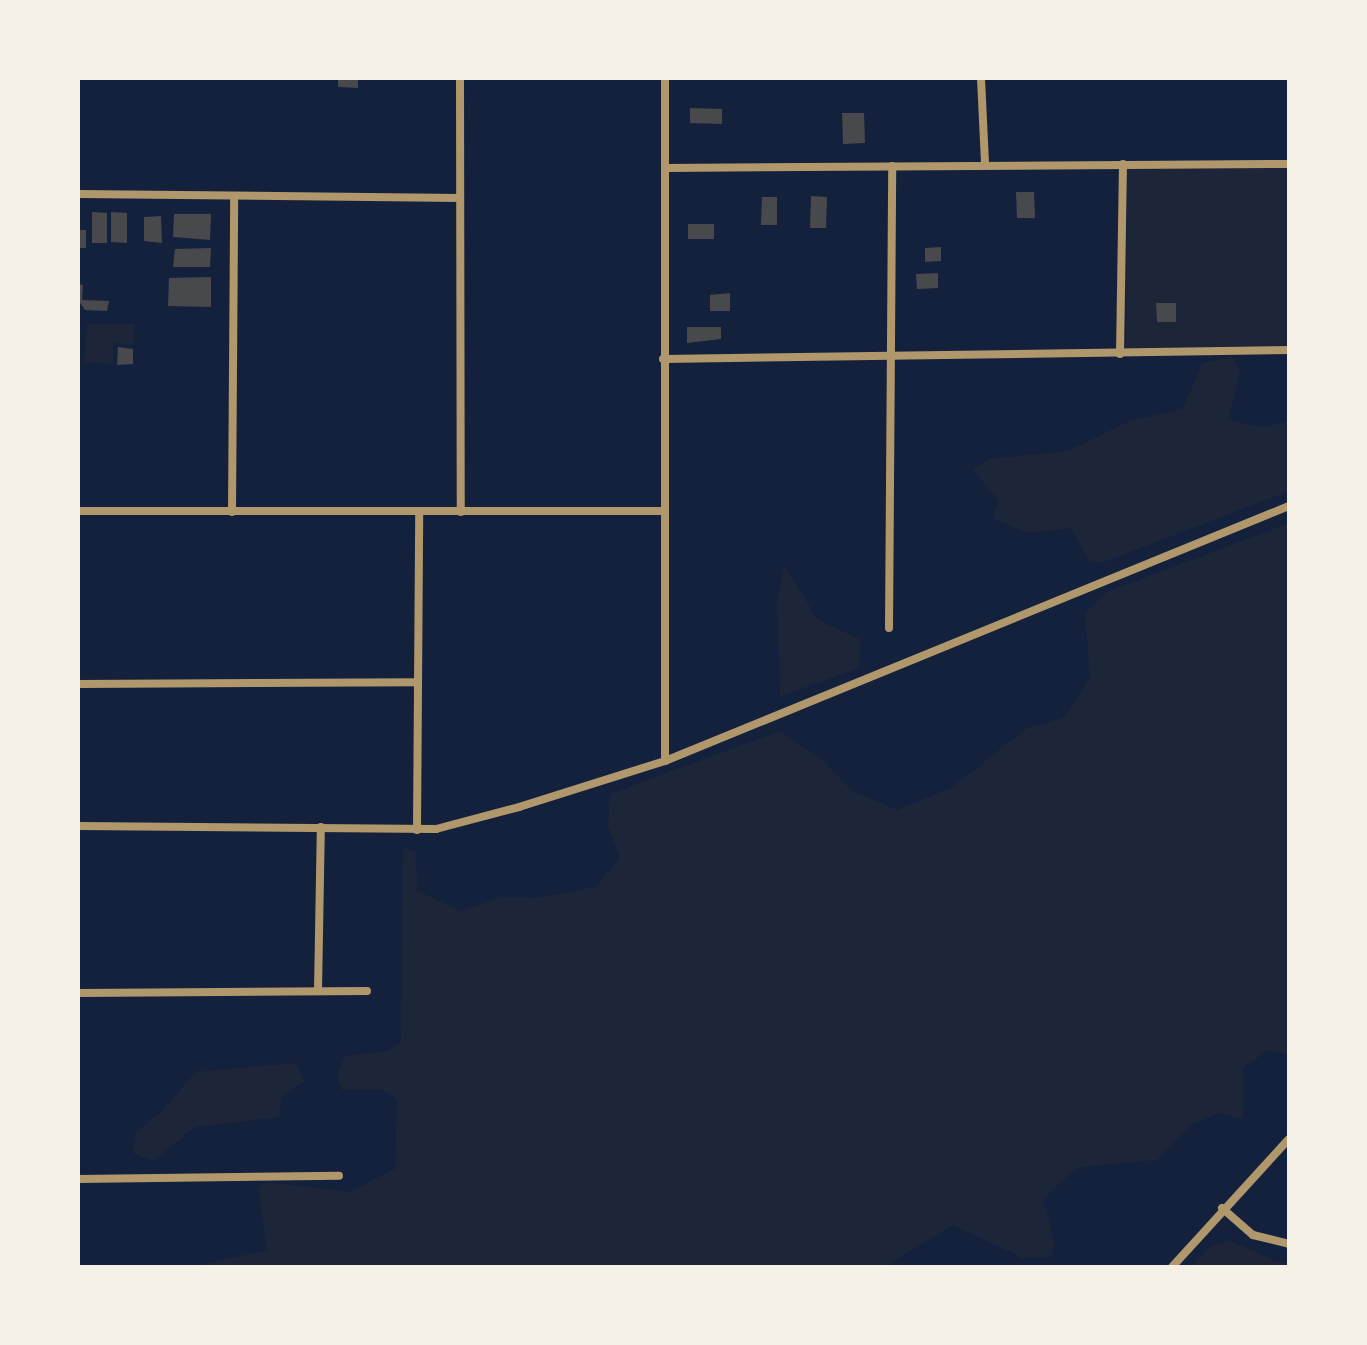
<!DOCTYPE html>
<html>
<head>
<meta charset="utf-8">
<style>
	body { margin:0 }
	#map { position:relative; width:1367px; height:1345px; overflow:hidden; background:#14213d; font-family:Raleway,sans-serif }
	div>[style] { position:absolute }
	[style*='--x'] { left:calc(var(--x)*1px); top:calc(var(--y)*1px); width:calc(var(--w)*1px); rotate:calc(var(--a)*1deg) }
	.green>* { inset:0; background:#1d2539 }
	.building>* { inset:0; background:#48494c }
	.minor>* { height:8px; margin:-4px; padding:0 4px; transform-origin:4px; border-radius:4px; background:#b1986c }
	span { translate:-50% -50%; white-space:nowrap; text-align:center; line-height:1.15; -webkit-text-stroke:6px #f6f1e7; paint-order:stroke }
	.frame { position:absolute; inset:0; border:80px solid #f6f1e7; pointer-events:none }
</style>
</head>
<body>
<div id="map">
	<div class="green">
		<i style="clip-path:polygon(1127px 168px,1289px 168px,1289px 345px,1126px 349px)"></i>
		<i style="clip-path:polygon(87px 324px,134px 324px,133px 345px,113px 342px,113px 364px,84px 362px)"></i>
		<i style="clip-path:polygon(1234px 357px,1240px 372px,1228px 420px,1262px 427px,1289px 422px,1289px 491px,1104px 562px,1090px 562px,1071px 528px,1027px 533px,993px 518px,999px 501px,973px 469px,990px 459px,1068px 451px,1130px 421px,1183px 409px,1202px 363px)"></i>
		<i style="clip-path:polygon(1289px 523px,1289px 1055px,1268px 1050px,1243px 1068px,1243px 1119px,1219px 1113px,1191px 1125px,1157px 1160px,1077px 1167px,1043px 1199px,1055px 1243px,1052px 1257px,1022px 1258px,953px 1225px,884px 1267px,191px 1267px,267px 1250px,259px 1188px,267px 1182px,350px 1192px,395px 1169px,397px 1100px,382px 1089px,342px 1090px,337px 1077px,345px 1056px,387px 1051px,401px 1042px,403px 847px,415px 852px,418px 891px,461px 911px,502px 897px,537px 898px,595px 887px,620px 858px,608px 827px,610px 794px,780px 731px,825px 762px,852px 791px,897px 810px,951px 788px,1027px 728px,1065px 717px,1090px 677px,1085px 613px,1107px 592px)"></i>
		<i style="clip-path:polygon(784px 565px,818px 620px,861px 640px,858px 669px,780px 696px,777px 602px)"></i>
		<i style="clip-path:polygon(296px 1063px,304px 1082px,282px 1095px,279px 1117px,195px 1127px,153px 1161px,133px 1153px,135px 1134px,165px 1108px,196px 1072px)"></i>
		<i style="clip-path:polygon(1231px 1241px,1277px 1262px,1289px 1262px,1289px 1267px,1190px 1267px,1212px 1245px)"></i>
	</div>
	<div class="building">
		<i style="clip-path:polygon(338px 78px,358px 78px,358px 88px,338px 87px)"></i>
		<i style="clip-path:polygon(690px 108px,722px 109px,722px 124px,690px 123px)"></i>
		<i style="clip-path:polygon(842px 113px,864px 113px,865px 143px,843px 144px)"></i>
		<i style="clip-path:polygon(1016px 192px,1034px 192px,1035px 218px,1017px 218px)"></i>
		<i style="clip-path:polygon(811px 196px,827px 197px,826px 228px,810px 228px)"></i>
		<i style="clip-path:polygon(762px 197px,777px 197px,777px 225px,761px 225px)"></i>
		<i style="clip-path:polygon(92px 212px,107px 213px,107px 243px,92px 243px)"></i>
		<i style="clip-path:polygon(111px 212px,127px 213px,127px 243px,111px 242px)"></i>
		<i style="clip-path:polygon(174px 214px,211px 214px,210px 240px,173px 237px)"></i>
		<i style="clip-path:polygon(161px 216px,162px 243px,144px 241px,144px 217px)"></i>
		<i style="clip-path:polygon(688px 224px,714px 224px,714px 239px,688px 239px)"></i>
		<i style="clip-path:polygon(78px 230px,86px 230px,86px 248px,78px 248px)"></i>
		<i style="clip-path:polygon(941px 247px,941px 261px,925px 262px,925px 248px)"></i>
		<i style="clip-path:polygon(211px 248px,210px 267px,173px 267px,175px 249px)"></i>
		<i style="clip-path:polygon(938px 273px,938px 288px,917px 289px,916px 274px)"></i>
		<i style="clip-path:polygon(211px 277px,211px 307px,168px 306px,169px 278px)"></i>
		<i style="clip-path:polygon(78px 284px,83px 285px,82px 300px,109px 301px,107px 311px,85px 310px,78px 300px)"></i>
		<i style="clip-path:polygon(730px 293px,730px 311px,710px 311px,710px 295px)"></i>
		<i style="clip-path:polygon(1156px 303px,1176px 303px,1176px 322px,1157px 322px)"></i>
		<i style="clip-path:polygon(687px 327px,721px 327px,721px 339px,687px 343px)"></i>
		<i style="clip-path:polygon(118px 347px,133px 349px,133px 364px,117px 365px)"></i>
	</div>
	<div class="minor">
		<i style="--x:460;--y:78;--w:434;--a:89.9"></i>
		<i style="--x:981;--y:78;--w:86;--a:87.3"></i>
		<i style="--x:665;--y:168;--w:624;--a:-0.37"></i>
		<i style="--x:78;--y:194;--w:382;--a:0.6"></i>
		<i style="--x:1120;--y:354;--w:190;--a:-89.1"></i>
		<i style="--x:663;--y:359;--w:626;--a:-0.82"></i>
		<i style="--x:78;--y:511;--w:586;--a:0"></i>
		<i style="--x:232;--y:512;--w:315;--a:-89.6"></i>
		<i style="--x:889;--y:628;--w:462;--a:-89.6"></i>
		<i style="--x:78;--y:684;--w:340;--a:-0.3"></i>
		<i style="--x:665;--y:761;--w:683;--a:-90"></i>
		<i style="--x:78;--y:826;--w:358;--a:0.5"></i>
		<i style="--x:436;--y:829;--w:86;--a:-14.8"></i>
		<i style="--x:519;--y:807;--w:153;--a:-17.5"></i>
		<i style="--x:665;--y:761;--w:674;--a:-22.23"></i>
		<i style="--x:417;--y:830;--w:318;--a:-89.6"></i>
		<i style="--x:318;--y:991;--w:164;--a:-89"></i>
		<i style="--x:78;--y:993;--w:289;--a:-0.4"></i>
		<i style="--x:78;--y:1179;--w:261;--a:-0.7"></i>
		<i style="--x:1222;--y:1208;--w:41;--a:41.1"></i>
		<i style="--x:1253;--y:1235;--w:37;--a:14"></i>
		<i style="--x:1172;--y:1267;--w:173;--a:-47.6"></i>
	</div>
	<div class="frame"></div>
</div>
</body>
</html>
